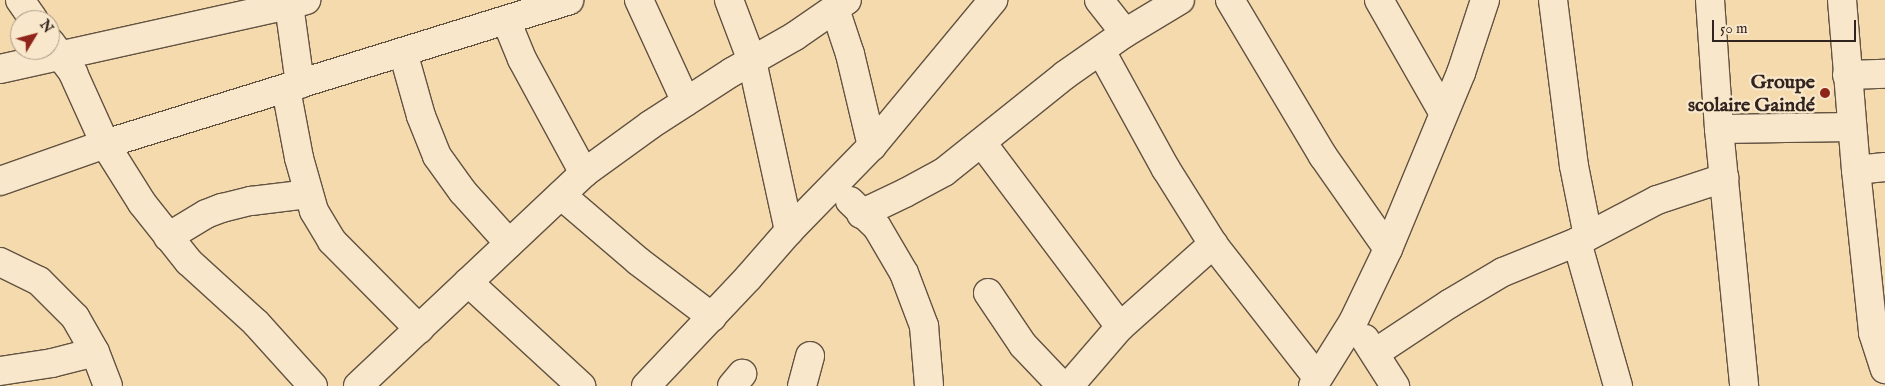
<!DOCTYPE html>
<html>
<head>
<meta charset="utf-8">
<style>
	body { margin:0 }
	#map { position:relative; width:1885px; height:386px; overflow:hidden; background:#f4daad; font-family:"IM FELL English",serif }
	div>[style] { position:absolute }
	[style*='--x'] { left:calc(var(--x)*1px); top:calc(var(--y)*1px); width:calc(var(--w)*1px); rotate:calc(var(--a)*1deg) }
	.roads { filter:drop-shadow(1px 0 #625242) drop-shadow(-1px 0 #625242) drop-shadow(0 1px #625242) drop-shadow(0 -1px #625242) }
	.minor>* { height:28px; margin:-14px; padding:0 14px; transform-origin:14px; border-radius:14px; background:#f8e7ca }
	.dots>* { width:14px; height:14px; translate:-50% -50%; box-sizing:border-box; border:2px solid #f8e7ca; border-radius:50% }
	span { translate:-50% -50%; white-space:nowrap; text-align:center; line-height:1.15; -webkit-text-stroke:4.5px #f8e7ca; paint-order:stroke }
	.poi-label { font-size:20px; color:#31241f; font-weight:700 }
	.right { translate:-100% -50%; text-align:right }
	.north { position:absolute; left:10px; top:10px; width:50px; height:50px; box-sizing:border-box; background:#f8e7ca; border:1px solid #a89986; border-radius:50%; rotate:53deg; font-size:14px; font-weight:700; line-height:20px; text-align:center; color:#31241f }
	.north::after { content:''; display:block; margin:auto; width:18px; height:22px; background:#8f2418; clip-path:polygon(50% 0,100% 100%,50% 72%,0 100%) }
	.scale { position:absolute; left:1712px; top:20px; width:144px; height:22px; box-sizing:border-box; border:2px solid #31241f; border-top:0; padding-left:6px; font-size:15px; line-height:18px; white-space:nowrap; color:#31241f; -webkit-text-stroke:4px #f8e7ca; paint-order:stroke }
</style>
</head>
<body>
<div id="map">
	<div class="roads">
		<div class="minor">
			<i style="--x:20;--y:0;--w:24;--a:55"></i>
			<i style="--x:639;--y:0;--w:112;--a:65.3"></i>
			<i style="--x:729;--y:0;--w:65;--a:69.3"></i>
			<i style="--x:752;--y:61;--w:174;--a:77.7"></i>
			<i style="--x:1099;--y:0;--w:42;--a:51.8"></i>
			<i style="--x:1230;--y:0;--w:182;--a:59.2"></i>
			<i style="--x:1323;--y:156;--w:113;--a:55"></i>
			<i style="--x:1379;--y:0;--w:129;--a:60.3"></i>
			<i style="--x:1553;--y:0;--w:167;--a:82.8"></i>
			<i style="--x:1574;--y:166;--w:71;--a:78.7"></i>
			<i style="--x:1710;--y:0;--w:129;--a:86"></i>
			<i style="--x:1719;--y:129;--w:258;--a:84.4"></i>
			<i style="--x:1842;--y:0;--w:171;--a:85.3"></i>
			<i style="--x:1856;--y:170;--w:164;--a:84"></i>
			<i style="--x:1873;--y:333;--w:38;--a:72"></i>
			<i style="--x:835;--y:9;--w:47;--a:71.6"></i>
			<i style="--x:850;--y:54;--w:95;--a:76.6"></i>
			<i style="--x:506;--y:20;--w:42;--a:67.7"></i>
			<i style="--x:522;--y:59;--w:130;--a:61.5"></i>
			<i style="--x:50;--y:42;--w:39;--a:53"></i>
			<i style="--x:73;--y:73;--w:78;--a:65.7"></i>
			<i style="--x:105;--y:144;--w:70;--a:57.9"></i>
			<i style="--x:142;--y:203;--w:75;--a:51.5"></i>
			<i style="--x:189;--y:262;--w:91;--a:42.3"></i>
			<i style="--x:256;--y:323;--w:85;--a:47.9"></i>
			<i style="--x:1101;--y:51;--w:135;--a:61.2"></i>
			<i style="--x:1166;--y:169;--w:89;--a:57.9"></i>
			<i style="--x:1213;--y:244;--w:169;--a:52"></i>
			<i style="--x:403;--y:52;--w:66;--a:74.3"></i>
			<i style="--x:421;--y:116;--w:43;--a:68.2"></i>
			<i style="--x:437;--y:156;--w:44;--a:54.2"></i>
			<i style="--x:463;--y:192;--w:69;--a:48"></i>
			<i style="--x:0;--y:69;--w:296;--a:-12.5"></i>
			<i style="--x:1847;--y:75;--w:38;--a:-2"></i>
			<i style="--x:300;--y:84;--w:80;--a:-97.9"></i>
			<i style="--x:289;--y:5;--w:18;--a:-16"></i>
			<i style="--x:286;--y:89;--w:70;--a:79.3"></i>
			<i style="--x:299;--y:158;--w:55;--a:74.2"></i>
			<i style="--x:314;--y:211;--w:35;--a:59"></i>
			<i style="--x:332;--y:241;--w:124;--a:45.3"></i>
			<i style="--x:1719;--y:129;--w:133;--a:-0.9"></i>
			<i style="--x:982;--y:143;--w:230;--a:53.1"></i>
			<i style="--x:1856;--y:170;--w:29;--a:-6"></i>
			<i style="--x:0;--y:181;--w:111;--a:-19.4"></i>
			<i style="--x:105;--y:144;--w:486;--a:-17.2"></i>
			<i style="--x:561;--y:195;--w:101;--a:40.6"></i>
			<i style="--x:638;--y:261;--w:93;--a:37.1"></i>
			<i style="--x:850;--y:201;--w:37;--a:44"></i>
			<i style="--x:877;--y:227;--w:53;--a:59.6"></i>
			<i style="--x:904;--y:273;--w:57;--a:69.3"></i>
			<i style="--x:924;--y:326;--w:60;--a:85.2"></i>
			<i style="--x:861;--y:214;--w:49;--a:-25.5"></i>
			<i style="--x:905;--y:193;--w:44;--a:-28.3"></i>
			<i style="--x:944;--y:172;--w:155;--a:-38.7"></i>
			<i style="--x:1065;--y:75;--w:73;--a:-35"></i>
			<i style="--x:1125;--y:33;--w:64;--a:-31"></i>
			<i style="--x:168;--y:237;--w:44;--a:-31.2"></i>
			<i style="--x:206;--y:214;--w:17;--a:-21"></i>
			<i style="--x:222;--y:208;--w:30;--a:-14"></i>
			<i style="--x:251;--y:201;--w:57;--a:-7"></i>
			<i style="--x:1577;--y:242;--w:150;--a:74.1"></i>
			<i style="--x:0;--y:262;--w:43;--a:26"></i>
			<i style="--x:39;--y:281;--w:51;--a:45"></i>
			<i style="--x:75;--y:317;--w:40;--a:60.3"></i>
			<i style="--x:95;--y:352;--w:36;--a:69"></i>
			<i style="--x:468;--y:282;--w:154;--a:42.6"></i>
			<i style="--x:988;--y:293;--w:63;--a:56.1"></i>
			<i style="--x:1023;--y:345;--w:57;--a:46.4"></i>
			<i style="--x:1365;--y:339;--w:56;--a:57.4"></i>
			<i style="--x:1375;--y:353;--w:89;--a:-33.5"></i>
			<i style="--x:1449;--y:304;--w:63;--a:-30.7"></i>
			<i style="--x:1503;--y:272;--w:80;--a:-22.1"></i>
			<i style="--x:1577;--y:242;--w:90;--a:-27.7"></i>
			<i style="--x:1657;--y:200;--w:71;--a:-18.2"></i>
			<i style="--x:0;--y:371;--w:53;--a:-8.7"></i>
			<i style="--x:52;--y:363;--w:44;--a:-14.3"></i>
			<i style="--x:358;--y:386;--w:311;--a:-43.3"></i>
			<i style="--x:584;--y:173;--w:82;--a:-36"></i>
			<i style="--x:650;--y:125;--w:98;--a:-32.9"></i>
			<i style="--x:732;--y:72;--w:73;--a:-29.7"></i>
			<i style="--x:795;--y:36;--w:63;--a:-34.7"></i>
			<i style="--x:646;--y:386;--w:149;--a:-46.6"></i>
			<i style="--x:748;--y:278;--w:62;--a:-48.9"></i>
			<i style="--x:789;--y:231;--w:119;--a:-45.7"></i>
			<i style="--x:872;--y:146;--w:190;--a:-50.3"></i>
			<i style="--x:732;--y:386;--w:16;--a:-50"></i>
			<i style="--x:802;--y:386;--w:31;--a:-75"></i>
			<i style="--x:1069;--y:386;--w:78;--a:-49.2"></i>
			<i style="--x:1120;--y:327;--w:125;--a:-41.7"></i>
			<i style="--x:1313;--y:386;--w:75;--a:-58"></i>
			<i style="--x:1353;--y:322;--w:81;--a:-64.4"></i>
			<i style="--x:1388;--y:249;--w:191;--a:-67.5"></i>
			<i style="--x:1461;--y:73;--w:77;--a:-71.8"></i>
		</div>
	</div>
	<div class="dots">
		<i style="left:1825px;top:93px;background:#8f2418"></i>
	</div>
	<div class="poi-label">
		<span class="right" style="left:1815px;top:94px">Groupe<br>scolaire Gaindé</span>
	</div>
	<div class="north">N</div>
	<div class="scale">50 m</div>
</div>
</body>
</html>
